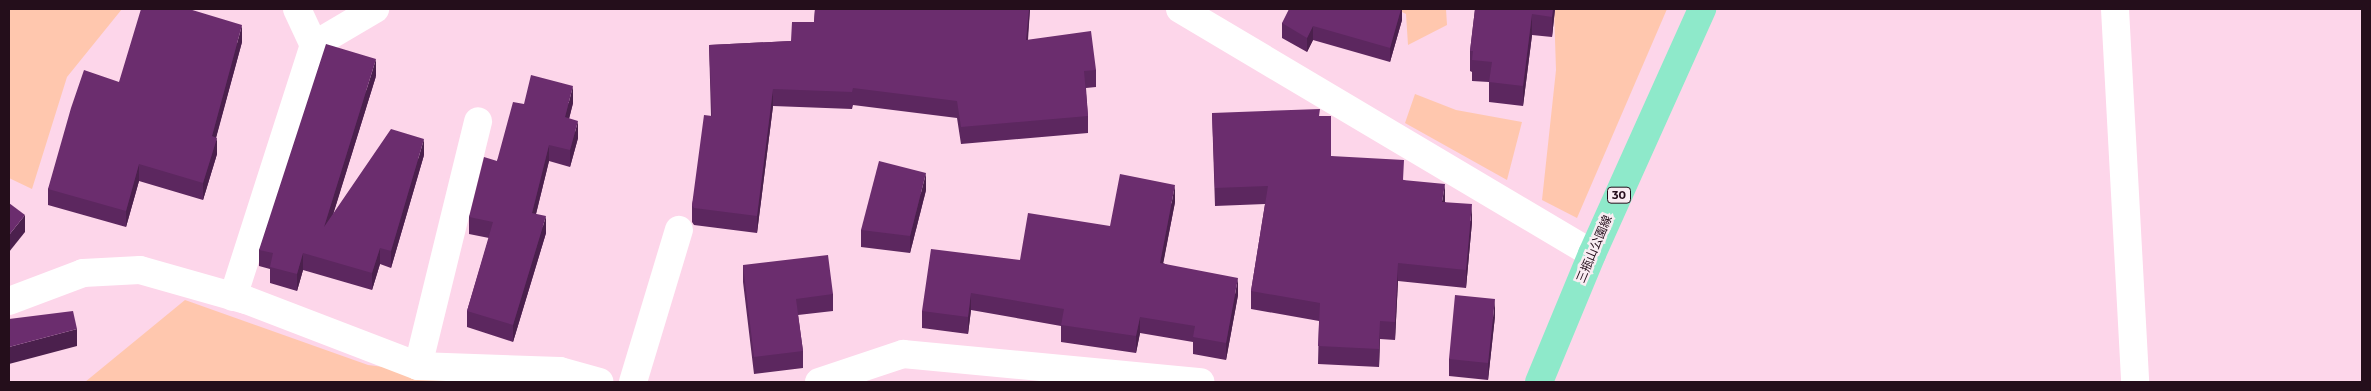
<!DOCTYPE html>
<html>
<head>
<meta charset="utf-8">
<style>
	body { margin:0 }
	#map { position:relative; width:2371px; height:391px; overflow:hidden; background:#fdd6ea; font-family:Montserrat,"Noto Sans JP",sans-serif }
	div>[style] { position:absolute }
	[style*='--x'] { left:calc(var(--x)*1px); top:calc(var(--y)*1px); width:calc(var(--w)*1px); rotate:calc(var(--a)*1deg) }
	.green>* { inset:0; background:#ffc7ae }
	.street>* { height:28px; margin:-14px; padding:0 14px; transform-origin:14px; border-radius:14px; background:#fff }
	.primary>* { height:28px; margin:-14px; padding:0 14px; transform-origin:14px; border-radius:14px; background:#8ee9ca }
	.wall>* { inset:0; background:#5c275f }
	.shaded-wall>* { inset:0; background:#4b204d }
	.building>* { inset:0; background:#6b2d6e }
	span { translate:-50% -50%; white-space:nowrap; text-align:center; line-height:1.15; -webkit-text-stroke:5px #f9ecf2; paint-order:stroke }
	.shield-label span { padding:1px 4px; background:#f9ecf2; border:1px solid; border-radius:4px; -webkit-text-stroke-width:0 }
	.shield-label { font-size:11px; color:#240e1b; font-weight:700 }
	.street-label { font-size:12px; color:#240e1b }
	.frame { position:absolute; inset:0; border:10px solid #240e1b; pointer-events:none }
</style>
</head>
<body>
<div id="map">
	<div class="green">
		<i style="clip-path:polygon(9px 9px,122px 9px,67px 77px,32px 189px,9px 178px)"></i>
		<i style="clip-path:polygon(1396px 9px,1446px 9px,1447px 25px,1408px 45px,1406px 14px)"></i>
		<i style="clip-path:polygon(1554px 9px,1667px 9px,1577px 218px,1542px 200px,1556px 70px)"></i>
		<i style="clip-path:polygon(1415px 94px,1456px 110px,1522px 122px,1507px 180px,1405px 123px)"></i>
		<i style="clip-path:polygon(185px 300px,368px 365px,500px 382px,85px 382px)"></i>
	</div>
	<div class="street">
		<i style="--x:297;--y:9;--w:40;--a:65"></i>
		<i style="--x:1180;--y:9;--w:479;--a:30.7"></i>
		<i style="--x:2115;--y:9;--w:374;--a:86.9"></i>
		<i style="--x:233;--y:297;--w:265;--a:-72.2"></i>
		<i style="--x:314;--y:45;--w:71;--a:-30.5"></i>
		<i style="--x:9;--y:301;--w:79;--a:-20.7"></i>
		<i style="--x:83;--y:273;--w:57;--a:-3"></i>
		<i style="--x:140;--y:270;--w:110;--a:15.8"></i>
		<i style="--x:246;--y:300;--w:184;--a:21"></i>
		<i style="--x:418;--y:366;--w:142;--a:2"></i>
		<i style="--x:560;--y:371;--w:41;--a:15.4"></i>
		<i style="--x:418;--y:366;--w:252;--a:-76.2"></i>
		<i style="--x:633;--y:382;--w:159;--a:-73.2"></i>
		<i style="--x:819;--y:382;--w:89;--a:-18.4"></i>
		<i style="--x:903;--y:354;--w:299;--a:5.4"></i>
	</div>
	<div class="primary">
		<i style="--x:1539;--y:382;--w:139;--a:-67.5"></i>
		<i style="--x:1592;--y:254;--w:269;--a:-65.8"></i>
	</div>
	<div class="wall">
		<i style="clip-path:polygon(815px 9px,1030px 9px,1028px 40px,1096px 70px,1096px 87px,1086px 88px,1088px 116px,1088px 133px,961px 144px,957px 118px,853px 105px,852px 109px,773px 106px,757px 233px,694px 225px,692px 222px,692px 205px,711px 116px,709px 45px,791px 41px,814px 22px)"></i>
		<i style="clip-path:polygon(1402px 9px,1402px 20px,1390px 62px,1313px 40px,1307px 52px,1282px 38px,1282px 23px)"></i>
		<i style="clip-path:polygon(1475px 9px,1555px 9px,1552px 37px,1532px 35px,1523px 106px,1489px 102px,1489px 82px,1472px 81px,1472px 72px,1470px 71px,1470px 51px)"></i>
		<i style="clip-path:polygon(242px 42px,216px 137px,217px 154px,203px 200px,139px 181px,126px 227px,48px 205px,48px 189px,119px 82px)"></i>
		<i style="clip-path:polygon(376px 76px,333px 214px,424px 155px,391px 268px,380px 264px,372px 290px,303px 270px,297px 291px,270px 283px,270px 269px,259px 266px,259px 250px)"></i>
		<i style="clip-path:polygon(573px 103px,569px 119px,578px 138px,570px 167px,549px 161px,536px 214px,546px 233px,513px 342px,467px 327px,467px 311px,489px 238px,469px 234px,469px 217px,497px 161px,524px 104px)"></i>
		<i style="clip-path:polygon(1212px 113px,1320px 116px,1331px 156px,1404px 180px,1445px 202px,1472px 222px,1466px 288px,1398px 281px,1395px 340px,1380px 339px,1379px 367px,1318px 364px,1319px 321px,1251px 309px,1251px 291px,1265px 204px,1215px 206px)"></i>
		<i style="clip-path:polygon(926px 190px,910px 253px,861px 247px,861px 230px)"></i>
		<i style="clip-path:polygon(1175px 202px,1163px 263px,1238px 295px,1226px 360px,1193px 354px,1193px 342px,1140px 333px,1136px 353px,1061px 342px,1061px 326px,971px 310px,968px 334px,922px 328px,922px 311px,1020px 260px)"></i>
		<i style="clip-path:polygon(743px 265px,833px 294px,833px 311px,798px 315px,803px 351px,803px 368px,754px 374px,743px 282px)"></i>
		<i style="clip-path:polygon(1495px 316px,1488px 380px,1449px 376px,1449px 359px)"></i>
	</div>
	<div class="shaded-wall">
		<i style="clip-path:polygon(1029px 9px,1030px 9px,1026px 57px,1026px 40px)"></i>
		<i style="clip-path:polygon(1401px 9px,1402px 9px,1402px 20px,1390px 62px,1390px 48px)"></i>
		<i style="clip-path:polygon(1553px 9px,1555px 9px,1552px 37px,1552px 17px)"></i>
		<i style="clip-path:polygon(1532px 14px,1532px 35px,1523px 106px,1523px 86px)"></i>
		<i style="clip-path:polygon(242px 25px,242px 42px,212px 153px,212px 136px)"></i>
		<i style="clip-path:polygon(1313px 26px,1313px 40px,1307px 52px,1307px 38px)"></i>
		<i style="clip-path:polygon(376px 59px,376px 76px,324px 244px,324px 227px)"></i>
		<i style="clip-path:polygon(573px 86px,573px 103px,565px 134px,565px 117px)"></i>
		<i style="clip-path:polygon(773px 89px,773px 106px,757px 233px,757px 216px)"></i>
		<i style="clip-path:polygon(578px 121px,578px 138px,570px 167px,570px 150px)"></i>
		<i style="clip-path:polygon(217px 138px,217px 154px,203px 200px,203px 183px)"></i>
		<i style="clip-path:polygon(424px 139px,424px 155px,391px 268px,391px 251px)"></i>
		<i style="clip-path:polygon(549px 145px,549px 161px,532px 230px,532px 213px)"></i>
		<i style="clip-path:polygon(139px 164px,139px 181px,126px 227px,126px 211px)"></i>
		<i style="clip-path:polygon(926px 173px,926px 190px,910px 253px,910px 236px)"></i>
		<i style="clip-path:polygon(1445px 184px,1445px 202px,1442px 202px)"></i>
		<i style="clip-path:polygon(1175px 185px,1175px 202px,1160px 280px,1160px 263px)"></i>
		<i style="clip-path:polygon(1472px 204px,1472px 222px,1466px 288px,1466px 270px)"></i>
		<i style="clip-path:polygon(25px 215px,25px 232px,9px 252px,9px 235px)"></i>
		<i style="clip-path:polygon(546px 216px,546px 233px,513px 342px,513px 325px)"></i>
		<i style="clip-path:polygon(380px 248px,380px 264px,372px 290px,372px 273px)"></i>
		<i style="clip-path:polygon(303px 253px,303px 270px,297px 291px,297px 274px)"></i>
		<i style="clip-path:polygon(1398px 263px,1398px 281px,1395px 340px,1395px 322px)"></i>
		<i style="clip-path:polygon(1238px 278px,1238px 295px,1226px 360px,1226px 343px)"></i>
		<i style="clip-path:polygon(971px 293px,971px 310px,968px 334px,968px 317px)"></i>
		<i style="clip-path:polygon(1495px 299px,1495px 316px,1488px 380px,1488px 363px)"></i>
		<i style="clip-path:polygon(1140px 317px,1140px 333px,1136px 353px,1136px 336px)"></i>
		<i style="clip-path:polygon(1380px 321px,1380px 339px,1379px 367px,1379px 349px)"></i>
		<i style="clip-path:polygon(77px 329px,77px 346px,9px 364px,9px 347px)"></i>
	</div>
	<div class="building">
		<i style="clip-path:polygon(141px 9px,189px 9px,242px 25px,212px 136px,217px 138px,203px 183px,139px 164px,126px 211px,48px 189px,71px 108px,84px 70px,119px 82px)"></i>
		<i style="clip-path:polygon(815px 9px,1029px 9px,1026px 40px,1091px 31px,1096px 70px,1084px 71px,1088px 116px,961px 127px,957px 101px,853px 88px,852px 92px,773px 89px,757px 216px,694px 208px,692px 205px,704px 115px,712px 116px,709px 45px,791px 41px,792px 22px,814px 22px)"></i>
		<i style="clip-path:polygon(1289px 9px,1401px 9px,1390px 48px,1313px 26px,1307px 38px,1282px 23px)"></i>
		<i style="clip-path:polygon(1475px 9px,1553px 9px,1552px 17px,1532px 14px,1523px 86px,1489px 82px,1492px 62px,1472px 60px,1473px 51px,1470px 51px)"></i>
		<i style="clip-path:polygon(326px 44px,376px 59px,324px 227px,391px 129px,424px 139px,391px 251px,380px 248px,372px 273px,303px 253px,297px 274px,270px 267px,273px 253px,259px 250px)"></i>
		<i style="clip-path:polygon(531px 75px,573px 86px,565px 117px,578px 121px,570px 150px,549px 145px,532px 213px,546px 216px,513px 325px,467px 311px,493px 222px,469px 217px,484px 157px,497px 161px,513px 102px,524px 104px)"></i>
		<i style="clip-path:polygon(1320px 109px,1319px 116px,1331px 116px,1331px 156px,1404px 160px,1403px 180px,1445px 184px,1442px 202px,1472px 204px,1466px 270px,1398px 263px,1395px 322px,1380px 321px,1379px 349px,1318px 346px,1320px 303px,1251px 291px,1268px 186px,1215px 188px,1212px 113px)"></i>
		<i style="clip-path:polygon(879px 161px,926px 173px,910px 236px,861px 230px)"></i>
		<i style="clip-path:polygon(1120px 174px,1175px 185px,1160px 263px,1238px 278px,1226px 343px,1193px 337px,1195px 326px,1140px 317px,1136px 336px,1061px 325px,1064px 309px,971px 293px,968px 317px,922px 311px,931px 249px,1020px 260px,1028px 213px,1110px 226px)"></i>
		<i style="clip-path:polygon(9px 203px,25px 215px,9px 235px)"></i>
		<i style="clip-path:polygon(828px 255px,833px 294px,796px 299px,803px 351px,754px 357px,743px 265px)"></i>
		<i style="clip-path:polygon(1455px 295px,1495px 299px,1488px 363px,1449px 359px)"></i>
		<i style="clip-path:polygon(73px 311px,77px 329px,9px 347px,9px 319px)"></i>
	</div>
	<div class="shield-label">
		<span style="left:1619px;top:195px">30</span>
	</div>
	<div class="street-label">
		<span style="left:1594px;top:249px;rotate:-67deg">三瓶山公園線</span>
	</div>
	<div class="frame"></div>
</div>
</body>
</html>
